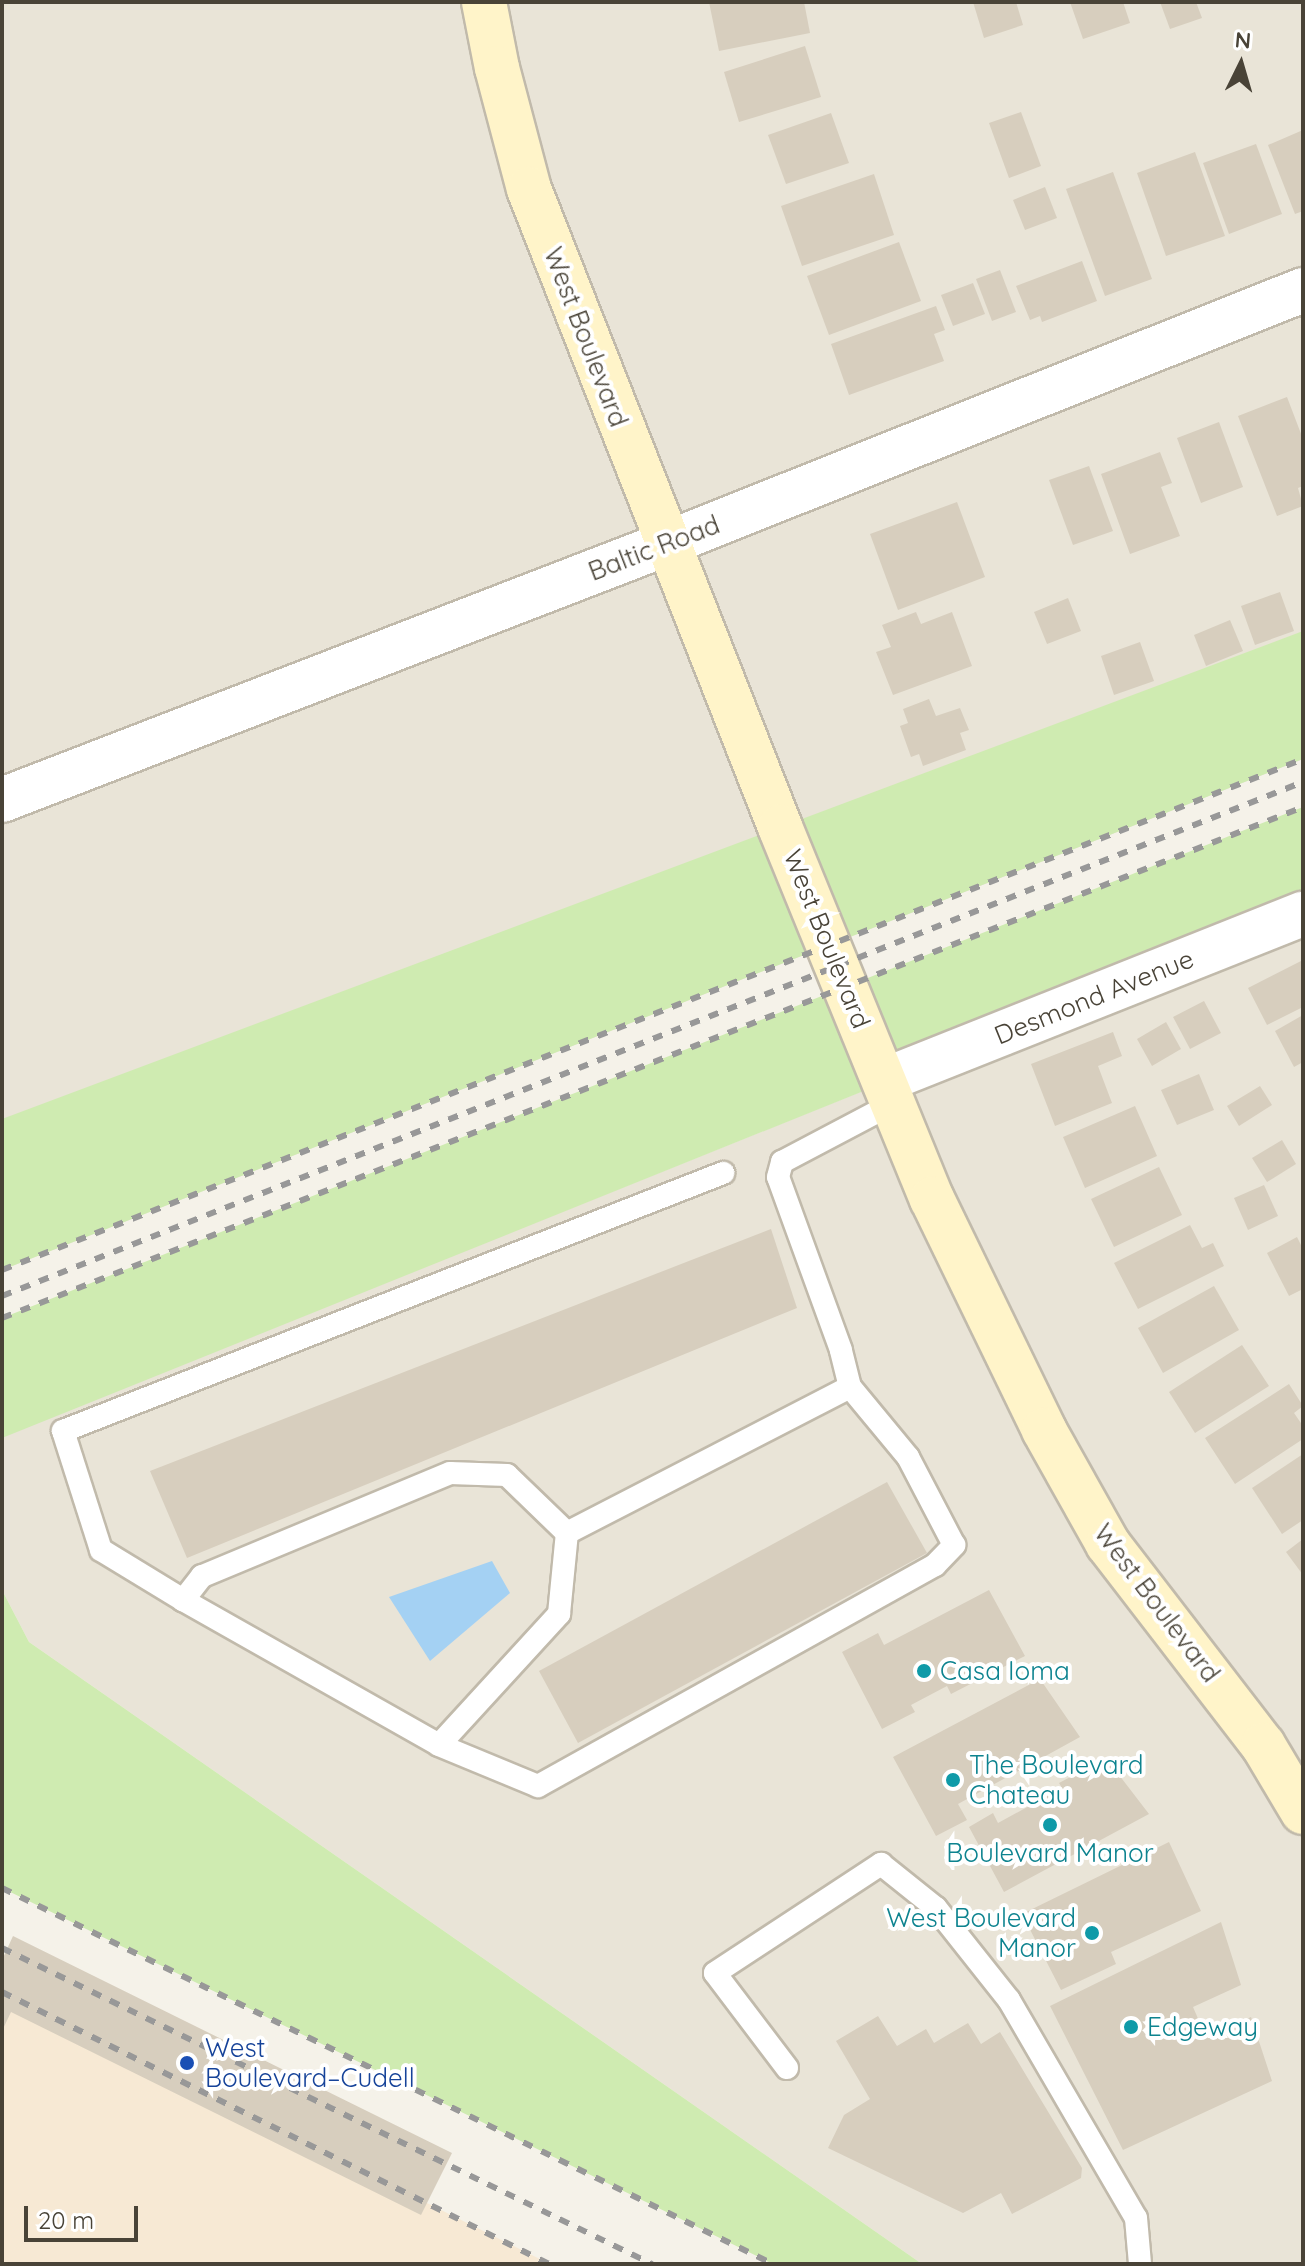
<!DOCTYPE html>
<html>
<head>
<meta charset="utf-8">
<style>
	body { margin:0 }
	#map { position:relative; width:1305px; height:2266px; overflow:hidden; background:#f5f2e9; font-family:Quicksand,sans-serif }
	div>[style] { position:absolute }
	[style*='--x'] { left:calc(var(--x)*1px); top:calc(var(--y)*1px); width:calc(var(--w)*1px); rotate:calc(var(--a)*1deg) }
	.residential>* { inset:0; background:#e9e4d7 }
	.commercial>* { inset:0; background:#f7e9d4 }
	.green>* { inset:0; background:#cfebb1 }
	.water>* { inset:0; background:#a4d1f3 }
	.building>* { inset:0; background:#d7cebe }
	.roads { filter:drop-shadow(2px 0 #c1baab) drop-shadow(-2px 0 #c1baab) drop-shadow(0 2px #c1baab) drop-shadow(0 -2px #c1baab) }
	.service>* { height:22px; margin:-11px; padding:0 11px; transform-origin:11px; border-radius:11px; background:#fff }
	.minor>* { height:44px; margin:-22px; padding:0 22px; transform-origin:22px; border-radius:22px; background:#fff }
	.tertiary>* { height:44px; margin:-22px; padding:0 22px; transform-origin:22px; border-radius:22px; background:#fff }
	.secondary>* { height:44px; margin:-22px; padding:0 22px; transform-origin:22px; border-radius:22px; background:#fff4c9 }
	.rail>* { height:6px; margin-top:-3px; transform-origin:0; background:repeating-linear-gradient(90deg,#989898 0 10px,transparent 0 20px) }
	.dots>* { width:22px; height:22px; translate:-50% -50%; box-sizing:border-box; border:4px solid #fff; border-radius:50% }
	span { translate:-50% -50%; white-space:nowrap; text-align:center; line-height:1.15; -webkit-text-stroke:8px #fff; paint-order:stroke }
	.street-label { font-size:26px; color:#494337 }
	.culture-label { font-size:26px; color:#0d838f }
	.left { translate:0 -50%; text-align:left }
	.right { translate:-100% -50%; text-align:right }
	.transit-label { font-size:26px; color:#164399 }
	.frame { position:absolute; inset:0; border:4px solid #494337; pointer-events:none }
	.north { position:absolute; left:1201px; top:24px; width:80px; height:80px; -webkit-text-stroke:6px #fff; paint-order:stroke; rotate:5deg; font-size:22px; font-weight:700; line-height:32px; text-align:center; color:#494337 }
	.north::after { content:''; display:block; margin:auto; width:28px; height:36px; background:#494337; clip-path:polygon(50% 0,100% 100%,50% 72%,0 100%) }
	.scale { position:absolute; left:24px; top:2206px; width:114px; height:36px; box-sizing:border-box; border:4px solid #494337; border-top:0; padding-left:10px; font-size:24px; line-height:28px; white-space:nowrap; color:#494337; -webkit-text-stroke:6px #fff; paint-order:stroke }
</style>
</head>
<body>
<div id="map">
	<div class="residential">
		<i style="clip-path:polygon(2px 2px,1303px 2px,1303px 759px,2px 1270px)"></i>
		<i style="clip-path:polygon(1303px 914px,1303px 2264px,922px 2264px,29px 1642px,2px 1590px,2px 1437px)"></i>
	</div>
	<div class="commercial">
		<i style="clip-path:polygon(2px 1992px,550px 2264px,2px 2264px)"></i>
	</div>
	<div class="green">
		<i style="clip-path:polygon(1303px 631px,1303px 759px,2px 1270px,2px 1119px)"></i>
		<i style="clip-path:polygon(1303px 807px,1303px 914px,2px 1438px,2px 1318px)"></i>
		<i style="clip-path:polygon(2px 1590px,29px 1642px,922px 2264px,773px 2264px,2px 1888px)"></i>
	</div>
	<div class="water">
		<i style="clip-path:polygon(492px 1561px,510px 1593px,430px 1661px,389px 1597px)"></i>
	</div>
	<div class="building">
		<i style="clip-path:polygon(709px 2px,804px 2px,810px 33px,719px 51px)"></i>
		<i style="clip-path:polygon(973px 2px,1016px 2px,1023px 25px,984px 38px)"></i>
		<i style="clip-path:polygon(1070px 2px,1123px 2px,1130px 23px,1083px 39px)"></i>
		<i style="clip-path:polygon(1160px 2px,1196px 2px,1202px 18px,1170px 29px)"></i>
		<i style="clip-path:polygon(805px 46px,821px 97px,739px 122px,724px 72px)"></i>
		<i style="clip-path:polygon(1021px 112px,1041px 166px,1009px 178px,989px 123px)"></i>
		<i style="clip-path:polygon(831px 113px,849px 163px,786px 184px,768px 135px)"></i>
		<i style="clip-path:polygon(1303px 130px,1303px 211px,1295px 214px,1268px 145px)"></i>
		<i style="clip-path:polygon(1256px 144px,1282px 214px,1229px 234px,1203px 163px)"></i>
		<i style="clip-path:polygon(1195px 152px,1225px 236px,1166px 256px,1137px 173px)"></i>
		<i style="clip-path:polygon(1113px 172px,1152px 279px,1105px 296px,1066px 189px)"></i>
		<i style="clip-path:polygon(874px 174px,894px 235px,802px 266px,781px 206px)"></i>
		<i style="clip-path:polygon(1045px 187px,1057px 218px,1025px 230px,1013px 200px)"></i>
		<i style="clip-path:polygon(899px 242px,921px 301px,829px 335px,807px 276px)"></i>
		<i style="clip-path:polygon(1082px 261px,1097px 301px,1042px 322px,1040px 316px,1030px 320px,1016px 286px)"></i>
		<i style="clip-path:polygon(1000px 270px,1016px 312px,992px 321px,976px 279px)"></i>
		<i style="clip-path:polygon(973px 283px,985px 314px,953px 326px,941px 295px)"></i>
		<i style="clip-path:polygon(936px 306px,945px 330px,934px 334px,944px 361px,849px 395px,831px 344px)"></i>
		<i style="clip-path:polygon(1287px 397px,1303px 439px,1303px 486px,1298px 488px,1303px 506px,1277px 516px,1238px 416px)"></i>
		<i style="clip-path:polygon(1219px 422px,1243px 487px,1201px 503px,1177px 438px)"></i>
		<i style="clip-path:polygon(1160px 452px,1172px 483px,1161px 487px,1180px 536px,1130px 554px,1101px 474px)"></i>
		<i style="clip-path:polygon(1089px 466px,1113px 531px,1073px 545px,1049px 480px)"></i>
		<i style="clip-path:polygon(957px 502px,985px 577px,898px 610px,870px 534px)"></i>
		<i style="clip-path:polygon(1280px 592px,1294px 631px,1255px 645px,1241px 606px)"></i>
		<i style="clip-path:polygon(1068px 598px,1081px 631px,1047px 644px,1034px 612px)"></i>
		<i style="clip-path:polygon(916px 612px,921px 624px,952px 612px,972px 666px,893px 695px,876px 652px,891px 647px,882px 625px)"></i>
		<i style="clip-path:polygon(1230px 620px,1243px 651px,1206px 666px,1194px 635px)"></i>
		<i style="clip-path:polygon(1140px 642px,1154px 681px,1114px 695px,1101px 656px)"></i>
		<i style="clip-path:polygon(929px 699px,936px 716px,960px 708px,969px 730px,960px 733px,966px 750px,923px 766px,919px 754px,911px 757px,900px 726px,908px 723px,903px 709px)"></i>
		<i style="clip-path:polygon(1303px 960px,1303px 1007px,1267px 1025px,1248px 988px)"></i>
		<i style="clip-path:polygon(1204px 1001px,1221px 1033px,1190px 1049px,1173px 1017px)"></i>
		<i style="clip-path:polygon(1303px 1015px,1303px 1062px,1294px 1067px,1275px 1031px)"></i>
		<i style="clip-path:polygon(1166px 1022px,1181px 1049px,1152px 1066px,1137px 1039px)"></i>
		<i style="clip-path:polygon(1113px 1032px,1122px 1056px,1098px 1066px,1112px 1103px,1055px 1126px,1031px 1064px)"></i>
		<i style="clip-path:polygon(1199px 1074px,1214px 1110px,1177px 1125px,1161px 1090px)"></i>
		<i style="clip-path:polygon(1260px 1086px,1272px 1105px,1239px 1126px,1227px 1106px)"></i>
		<i style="clip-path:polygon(1135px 1106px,1157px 1156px,1085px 1188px,1063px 1137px)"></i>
		<i style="clip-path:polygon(1282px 1140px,1296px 1164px,1267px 1182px,1252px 1158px)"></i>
		<i style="clip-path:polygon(1159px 1167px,1182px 1215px,1114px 1247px,1091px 1199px)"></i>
		<i style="clip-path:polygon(1264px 1185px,1278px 1216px,1248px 1230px,1234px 1198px)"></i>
		<i style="clip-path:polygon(1190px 1225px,1202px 1248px,1213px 1243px,1224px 1266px,1138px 1309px,1114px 1263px)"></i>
		<i style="clip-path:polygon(771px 1229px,797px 1308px,187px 1558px,150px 1471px)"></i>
		<i style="clip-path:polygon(1297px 1237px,1303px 1249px,1303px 1289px,1289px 1296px,1267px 1253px)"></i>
		<i style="clip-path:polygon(1214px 1286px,1239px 1330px,1163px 1373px,1138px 1328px)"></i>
		<i style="clip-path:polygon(1242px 1345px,1269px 1386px,1195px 1433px,1169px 1392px)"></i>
		<i style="clip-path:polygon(1289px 1384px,1303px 1406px,1294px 1413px,1303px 1426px,1303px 1439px,1235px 1484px,1205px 1438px)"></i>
		<i style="clip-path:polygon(1303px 1454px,1303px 1520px,1282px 1534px,1252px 1488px)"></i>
		<i style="clip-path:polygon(887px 1482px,927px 1553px,578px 1743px,539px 1671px)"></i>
		<i style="clip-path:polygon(1303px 1539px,1303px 1575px,1286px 1552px)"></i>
		<i style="clip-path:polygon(989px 1590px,1025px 1656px,951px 1694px,947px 1686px,911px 1705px,915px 1712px,882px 1729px,842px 1652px,878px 1633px,884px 1645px)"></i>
		<i style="clip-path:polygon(1040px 1679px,1080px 1737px,958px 1804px,967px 1820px,936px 1836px,893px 1757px)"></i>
		<i style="clip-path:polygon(1106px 1758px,1149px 1814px,1004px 1892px,969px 1827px,993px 1813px,998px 1823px,1062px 1788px,1059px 1783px)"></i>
		<i style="clip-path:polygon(1169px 1842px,1201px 1911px,1111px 1952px,1116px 1964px,1061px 1990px,1022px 1914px)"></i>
		<i style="clip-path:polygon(1221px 1922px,1241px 1985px,1193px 2007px,1206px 2037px,1251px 2017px,1272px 2081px,1123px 2150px,1050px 2006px)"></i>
		<i style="clip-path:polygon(13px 1936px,452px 2153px,421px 2215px,11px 2012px,2px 2031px,2px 1960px)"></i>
		<i style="clip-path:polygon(878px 2016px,897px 2046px,926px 2029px,934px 2043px,968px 2023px,981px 2044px,1000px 2032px,1082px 2168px,1081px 2178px,1012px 2214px,1001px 2193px,963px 2213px,828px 2148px,844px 2115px,870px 2099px,836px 2041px)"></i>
	</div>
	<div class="roads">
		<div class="service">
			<i style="--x:567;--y:1533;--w:318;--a:-27.3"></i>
			<i style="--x:183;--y:1600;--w:96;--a:-148.6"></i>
			<i style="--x:101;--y:1550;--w:125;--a:-107.7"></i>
			<i style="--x:63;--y:1431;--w:709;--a:-21.35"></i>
			<i style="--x:439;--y:1745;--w:178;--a:-47.5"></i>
			<i style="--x:559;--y:1614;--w:81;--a:-84.4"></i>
			<i style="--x:567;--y:1533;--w:83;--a:-136"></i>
			<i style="--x:507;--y:1475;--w:57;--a:-178"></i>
			<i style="--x:450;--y:1473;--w:269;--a:157.4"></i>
			<i style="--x:202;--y:1576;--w:31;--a:128"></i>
			<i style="--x:183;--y:1600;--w:294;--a:29.5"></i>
			<i style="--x:439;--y:1745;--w:107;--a:22.5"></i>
			<i style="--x:538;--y:1786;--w:454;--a:-29.1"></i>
			<i style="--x:935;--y:1565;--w:28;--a:-46"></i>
			<i style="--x:954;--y:1545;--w:99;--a:-117.6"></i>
			<i style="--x:908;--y:1457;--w:91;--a:-129.6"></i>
			<i style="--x:850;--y:1387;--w:38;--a:-104"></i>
			<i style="--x:841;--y:1350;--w:184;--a:-110"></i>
			<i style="--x:778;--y:1177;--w:16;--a:-75"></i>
			<i style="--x:782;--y:1162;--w:127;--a:-27.8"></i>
			<i style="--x:787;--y:2068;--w:119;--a:-127.2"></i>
			<i style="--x:715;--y:1973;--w:199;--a:-33.3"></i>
			<i style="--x:881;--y:1864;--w:70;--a:38.7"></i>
			<i style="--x:936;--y:1908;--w:117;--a:51.6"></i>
			<i style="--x:1009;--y:2000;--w:252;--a:59.8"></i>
			<i style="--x:1136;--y:2218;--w:46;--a:85"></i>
		</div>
		<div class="minor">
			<i style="--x:2;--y:800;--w:714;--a:-21.1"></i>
			<i style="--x:885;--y:1080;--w:450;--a:-21.7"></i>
		</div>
		<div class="tertiary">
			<i style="--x:668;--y:543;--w:684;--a:-21.72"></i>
		</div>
		<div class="secondary">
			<i style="--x:484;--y:2;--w:67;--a:78.9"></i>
			<i style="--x:497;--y:68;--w:125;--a:75.2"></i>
			<i style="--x:529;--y:189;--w:686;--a:68.52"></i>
			<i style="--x:780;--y:827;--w:402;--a:67.8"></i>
			<i style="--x:932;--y:1199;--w:257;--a:64.1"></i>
			<i style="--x:1044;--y:1430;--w:131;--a:60.7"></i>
			<i style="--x:1108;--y:1544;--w:254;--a:52.4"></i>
			<i style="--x:1263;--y:1745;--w:78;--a:59.2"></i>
		</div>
	</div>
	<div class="rail">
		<i style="--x:2;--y:1270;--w:1398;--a:-21.44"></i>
		<i style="--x:2;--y:1296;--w:1399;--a:-21.56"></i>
		<i style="--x:2;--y:1318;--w:1398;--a:-21.44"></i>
		<i style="--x:2;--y:1888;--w:858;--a:26"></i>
		<i style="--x:2;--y:1948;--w:723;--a:25.93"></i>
		<i style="--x:2;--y:1992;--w:611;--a:26.44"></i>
	</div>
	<div class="dots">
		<i style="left:924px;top:1671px;background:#0f9aa8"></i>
		<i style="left:953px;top:1780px;background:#0f9aa8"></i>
		<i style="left:1050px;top:1825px;background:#0f9aa8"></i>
		<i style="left:1092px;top:1933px;background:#0f9aa8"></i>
		<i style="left:1131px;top:2027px;background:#0f9aa8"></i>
		<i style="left:187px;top:2063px;background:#1a4fb4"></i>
	</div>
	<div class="street-label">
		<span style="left:586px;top:337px;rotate:69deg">West Boulevard</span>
		<span style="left:654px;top:548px;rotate:-21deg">Baltic Road</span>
		<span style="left:827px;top:939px;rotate:68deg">West Boulevard</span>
		<span style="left:1094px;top:997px;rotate:-22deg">Desmond Avenue</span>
		<span style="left:1157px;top:1603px;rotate:53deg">West Boulevard</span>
	</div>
	<div class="culture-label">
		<span class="left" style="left:940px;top:1671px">Casa Ioma</span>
		<span class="left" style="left:969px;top:1780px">The Boulevard<br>Chateau</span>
		<span style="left:1050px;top:1853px">Boulevard Manor</span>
		<span class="right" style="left:1076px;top:1933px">West Boulevard<br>Manor</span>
		<span class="left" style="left:1147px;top:2027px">Edgeway</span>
	</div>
	<div class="transit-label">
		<span class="left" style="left:205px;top:2063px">West<br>Boulevard–Cudell</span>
	</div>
	<div class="frame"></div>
	<div class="north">N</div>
	<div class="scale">20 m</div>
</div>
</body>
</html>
